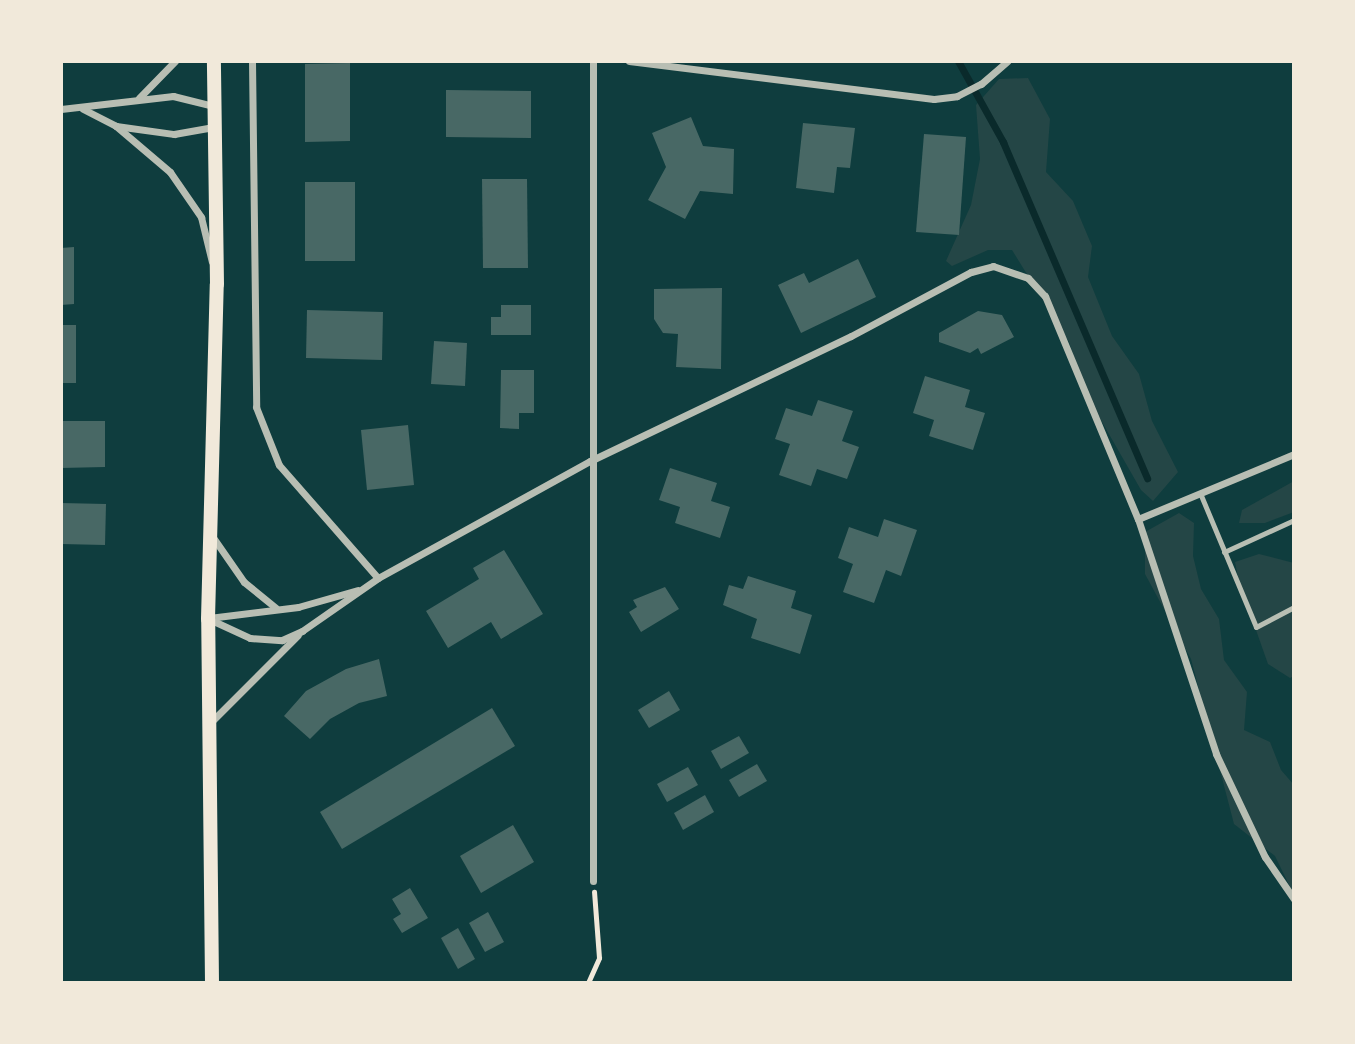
<!DOCTYPE html>
<html>
<head>
<meta charset="utf-8">
<style>
	body { margin:0 }
	#map { position:relative; width:1355px; height:1044px; overflow:hidden; background:#0f3d3e; font-family:"Fira Sans Condensed",sans-serif }
	div>[style] { position:absolute }
	[style*='--x'] { left:calc(var(--x)*1px); top:calc(var(--y)*1px); width:calc(var(--w)*1px); rotate:calc(var(--a)*1deg) }
	.green>* { inset:0; background:#244646 }
	.stream>* { height:7px; margin:-3.5px; padding:0 3.5px; transform-origin:3.5px; border-radius:3.5px; background:#0a2a2b }
	.building>* { inset:0; background:#486865 }
	.path>* { height:4.5px; margin:-2.25px; padding:0 2.25px; transform-origin:2.25px; border-radius:2.25px; background:#f1e9da }
	.service>* { height:5px; margin:-2.5px; padding:0 2.5px; transform-origin:2.5px; border-radius:2.5px; background:#b8beb3 }
	.minor>* { height:7px; margin:-3.5px; padding:0 3.5px; transform-origin:3.5px; border-radius:3.5px; background:#b8beb3 }
	.secondary>* { height:14px; margin:-7px; padding:0 7px; transform-origin:7px; border-radius:7px; background:#f1e9da }
	span { translate:-50% -50%; white-space:nowrap; text-align:center; line-height:1.15; -webkit-text-stroke:7px #f1e9da; paint-order:stroke }
	.frame { position:absolute; inset:0; border:63px solid #f1e9da; pointer-events:none }
</style>
</head>
<body>
<div id="map">
	<div class="green">
		<i style="clip-path:polygon(1028px 78px,1050px 119px,1046px 172px,1073px 201px,1092px 246px,1088px 277px,1112px 336px,1139px 374px,1152px 421px,1178px 472px,1153px 501px,1141px 490px,1086px 394px,1069px 342px,1012px 250px,988px 250px,952px 266px,946px 261px,971px 205px,980px 159px,976px 105px,999px 79px)"></i>
		<i style="clip-path:polygon(1294px 481px,1294px 512px,1265px 523px,1239px 523px,1242px 510px)"></i>
		<i style="clip-path:polygon(1179px 513px,1194px 523px,1193px 556px,1201px 589px,1219px 619px,1224px 660px,1247px 692px,1244px 730px,1270px 742px,1281px 770px,1294px 785px,1294px 895px,1275px 856px,1234px 824px,1191px 659px,1145px 574px,1145px 532px)"></i>
		<i style="clip-path:polygon(1259px 554px,1294px 563px,1294px 676px,1290px 678px,1268px 664px,1239px 582px,1235px 562px)"></i>
	</div>
	<div class="stream">
		<i style="--x:958;--y:61;--w:93;--a:60.9"></i>
		<i style="--x:1003;--y:142;--w:366;--a:66.8"></i>
	</div>
	<div class="building">
		<i style="clip-path:polygon(350px 63px,350px 141px,305px 142px,305px 64px)"></i>
		<i style="clip-path:polygon(446px 90px,531px 91px,531px 138px,446px 137px)"></i>
		<i style="clip-path:polygon(691px 117px,703px 146px,734px 149px,733px 194px,700px 191px,685px 219px,648px 200px,666px 167px,652px 133px)"></i>
		<i style="clip-path:polygon(803px 123px,855px 128px,850px 168px,837px 167px,834px 193px,796px 188px)"></i>
		<i style="clip-path:polygon(924px 134px,966px 137px,959px 235px,916px 232px)"></i>
		<i style="clip-path:polygon(482px 179px,527px 179px,528px 268px,483px 268px)"></i>
		<i style="clip-path:polygon(305px 182px,355px 182px,355px 261px,305px 261px)"></i>
		<i style="clip-path:polygon(74px 247px,74px 304px,61px 305px,61px 248px)"></i>
		<i style="clip-path:polygon(858px 259px,876px 297px,801px 333px,778px 285px,804px 273px,809px 283px)"></i>
		<i style="clip-path:polygon(722px 288px,721px 369px,676px 367px,678px 334px,663px 333px,654px 319px,654px 289px)"></i>
		<i style="clip-path:polygon(501px 305px,531px 305px,531px 335px,491px 335px,491px 317px,501px 317px)"></i>
		<i style="clip-path:polygon(307px 310px,383px 312px,382px 360px,306px 358px)"></i>
		<i style="clip-path:polygon(978px 311px,1002px 315px,1014px 337px,981px 354px,978px 348px,970px 353px,939px 342px,939px 333px)"></i>
		<i style="clip-path:polygon(61px 325px,76px 325px,76px 383px,61px 383px)"></i>
		<i style="clip-path:polygon(434px 341px,467px 343px,465px 386px,431px 384px)"></i>
		<i style="clip-path:polygon(501px 370px,534px 370px,534px 413px,519px 413px,519px 429px,500px 428px)"></i>
		<i style="clip-path:polygon(925px 376px,970px 390px,965px 407px,985px 413px,973px 450px,929px 436px,934px 420px,913px 413px)"></i>
		<i style="clip-path:polygon(818px 400px,853px 411px,842px 441px,859px 447px,847px 479px,817px 469px,811px 486px,779px 475px,790px 444px,775px 439px,786px 408px,812px 416px)"></i>
		<i style="clip-path:polygon(61px 421px,105px 421px,105px 467px,61px 468px)"></i>
		<i style="clip-path:polygon(408px 425px,414px 485px,367px 490px,361px 430px)"></i>
		<i style="clip-path:polygon(670px 468px,717px 483px,711px 501px,730px 507px,720px 538px,675px 523px,680px 507px,659px 500px)"></i>
		<i style="clip-path:polygon(61px 503px,106px 504px,105px 545px,61px 544px)"></i>
		<i style="clip-path:polygon(884px 519px,917px 530px,901px 576px,886px 570px,874px 603px,843px 592px,853px 564px,838px 558px,849px 527px,878px 537px)"></i>
		<i style="clip-path:polygon(504px 550px,543px 614px,501px 639px,491px 622px,448px 648px,426px 611px,479px 579px,473px 568px)"></i>
		<i style="clip-path:polygon(748px 576px,796px 591px,791px 608px,812px 615px,800px 654px,751px 638px,757px 619px,723px 605px,729px 585px,743px 589px)"></i>
		<i style="clip-path:polygon(665px 587px,679px 609px,641px 632px,629px 612px,637px 607px,633px 600px)"></i>
		<i style="clip-path:polygon(379px 659px,387px 696px,359px 703px,330px 719px,310px 739px,284px 716px,306px 691px,346px 669px)"></i>
		<i style="clip-path:polygon(669px 691px,680px 710px,649px 728px,638px 710px)"></i>
		<i style="clip-path:polygon(492px 708px,515px 746px,342px 849px,320px 812px)"></i>
		<i style="clip-path:polygon(739px 736px,749px 753px,721px 769px,711px 751px)"></i>
		<i style="clip-path:polygon(757px 764px,767px 781px,739px 797px,729px 780px)"></i>
		<i style="clip-path:polygon(688px 767px,698px 785px,667px 802px,657px 784px)"></i>
		<i style="clip-path:polygon(705px 795px,714px 812px,683px 830px,674px 813px)"></i>
		<i style="clip-path:polygon(513px 825px,534px 862px,481px 893px,460px 856px)"></i>
		<i style="clip-path:polygon(410px 888px,428px 918px,402px 933px,393px 919px,401px 914px,392px 899px)"></i>
		<i style="clip-path:polygon(488px 912px,504px 942px,485px 952px,469px 923px)"></i>
		<i style="clip-path:polygon(458px 928px,475px 959px,458px 969px,441px 938px)"></i>
	</div>
	<div class="path">
		<i style="--x:588;--y:983;--w:27;--a:-66"></i>
		<i style="--x:599;--y:958;--w:66;--a:-94.3"></i>
	</div>
	<div class="service">
		<i style="--x:1200;--y:493;--w:145;--a:67.3"></i>
		<i style="--x:1256;--y:627;--w:43;--a:-27.8"></i>
		<i style="--x:1224;--y:552;--w:77;--a:-24.6"></i>
	</div>
	<div class="minor">
		<i style="--x:252;--y:61;--w:346;--a:89.3"></i>
		<i style="--x:256;--y:407;--w:62;--a:68.4"></i>
		<i style="--x:279;--y:465;--w:150;--a:48.8"></i>
		<i style="--x:593;--y:61;--w:820;--a:90"></i>
		<i style="--x:629;--y:61;--w:307;--a:7.1"></i>
		<i style="--x:934;--y:99;--w:23;--a:-7"></i>
		<i style="--x:957;--y:96;--w:27;--a:-27"></i>
		<i style="--x:981;--y:84;--w:35;--a:-41"></i>
		<i style="--x:139;--y:98;--w:52;--a:-45.8"></i>
		<i style="--x:61;--y:109;--w:113;--a:-6.6"></i>
		<i style="--x:173;--y:96;--w:41;--a:14"></i>
		<i style="--x:83;--y:109;--w:37;--a:27"></i>
		<i style="--x:116;--y:126;--w:71;--a:40.4"></i>
		<i style="--x:170;--y:172;--w:55;--a:55.4"></i>
		<i style="--x:201;--y:217;--w:46;--a:76.3"></i>
		<i style="--x:116;--y:126;--w:59;--a:7.9"></i>
		<i style="--x:174;--y:134;--w:40;--a:-10"></i>
		<i style="--x:1138;--y:519;--w:169;--a:-22.6"></i>
		<i style="--x:212;--y:536;--w:56;--a:55.2"></i>
		<i style="--x:244;--y:582;--w:41;--a:39.1"></i>
		<i style="--x:209;--y:618;--w:90;--a:-7"></i>
		<i style="--x:298;--y:607;--w:62;--a:-15.8"></i>
		<i style="--x:209;--y:619;--w:45;--a:24.9"></i>
		<i style="--x:250;--y:638;--w:32;--a:4"></i>
		<i style="--x:282;--y:640;--w:22;--a:-24"></i>
		<i style="--x:302;--y:631;--w:93;--a:-34.9"></i>
		<i style="--x:378;--y:578;--w:242;--a:-28.9"></i>
		<i style="--x:590;--y:461;--w:289;--a:-25.6"></i>
		<i style="--x:851;--y:336;--w:136;--a:-28.1"></i>
		<i style="--x:971;--y:272;--w:23;--a:-15"></i>
		<i style="--x:993;--y:266;--w:37;--a:19"></i>
		<i style="--x:1028;--y:278;--w:25;--a:47"></i>
		<i style="--x:1045;--y:296;--w:242;--a:67.4"></i>
		<i style="--x:1138;--y:519;--w:248;--a:71.6"></i>
		<i style="--x:1216;--y:754;--w:114;--a:64.6"></i>
		<i style="--x:1265;--y:857;--w:51;--a:55.4"></i>
		<i style="--x:210;--y:723;--w:124;--a:-45"></i>
	</div>
	<div class="secondary">
		<i style="--x:212;--y:983;--w:364;--a:-90.6"></i>
		<i style="--x:208;--y:619;--w:335;--a:-88.5"></i>
		<i style="--x:217;--y:284;--w:223;--a:-90.8"></i>
	</div>
	<div class="frame"></div>
</div>
</body>
</html>
